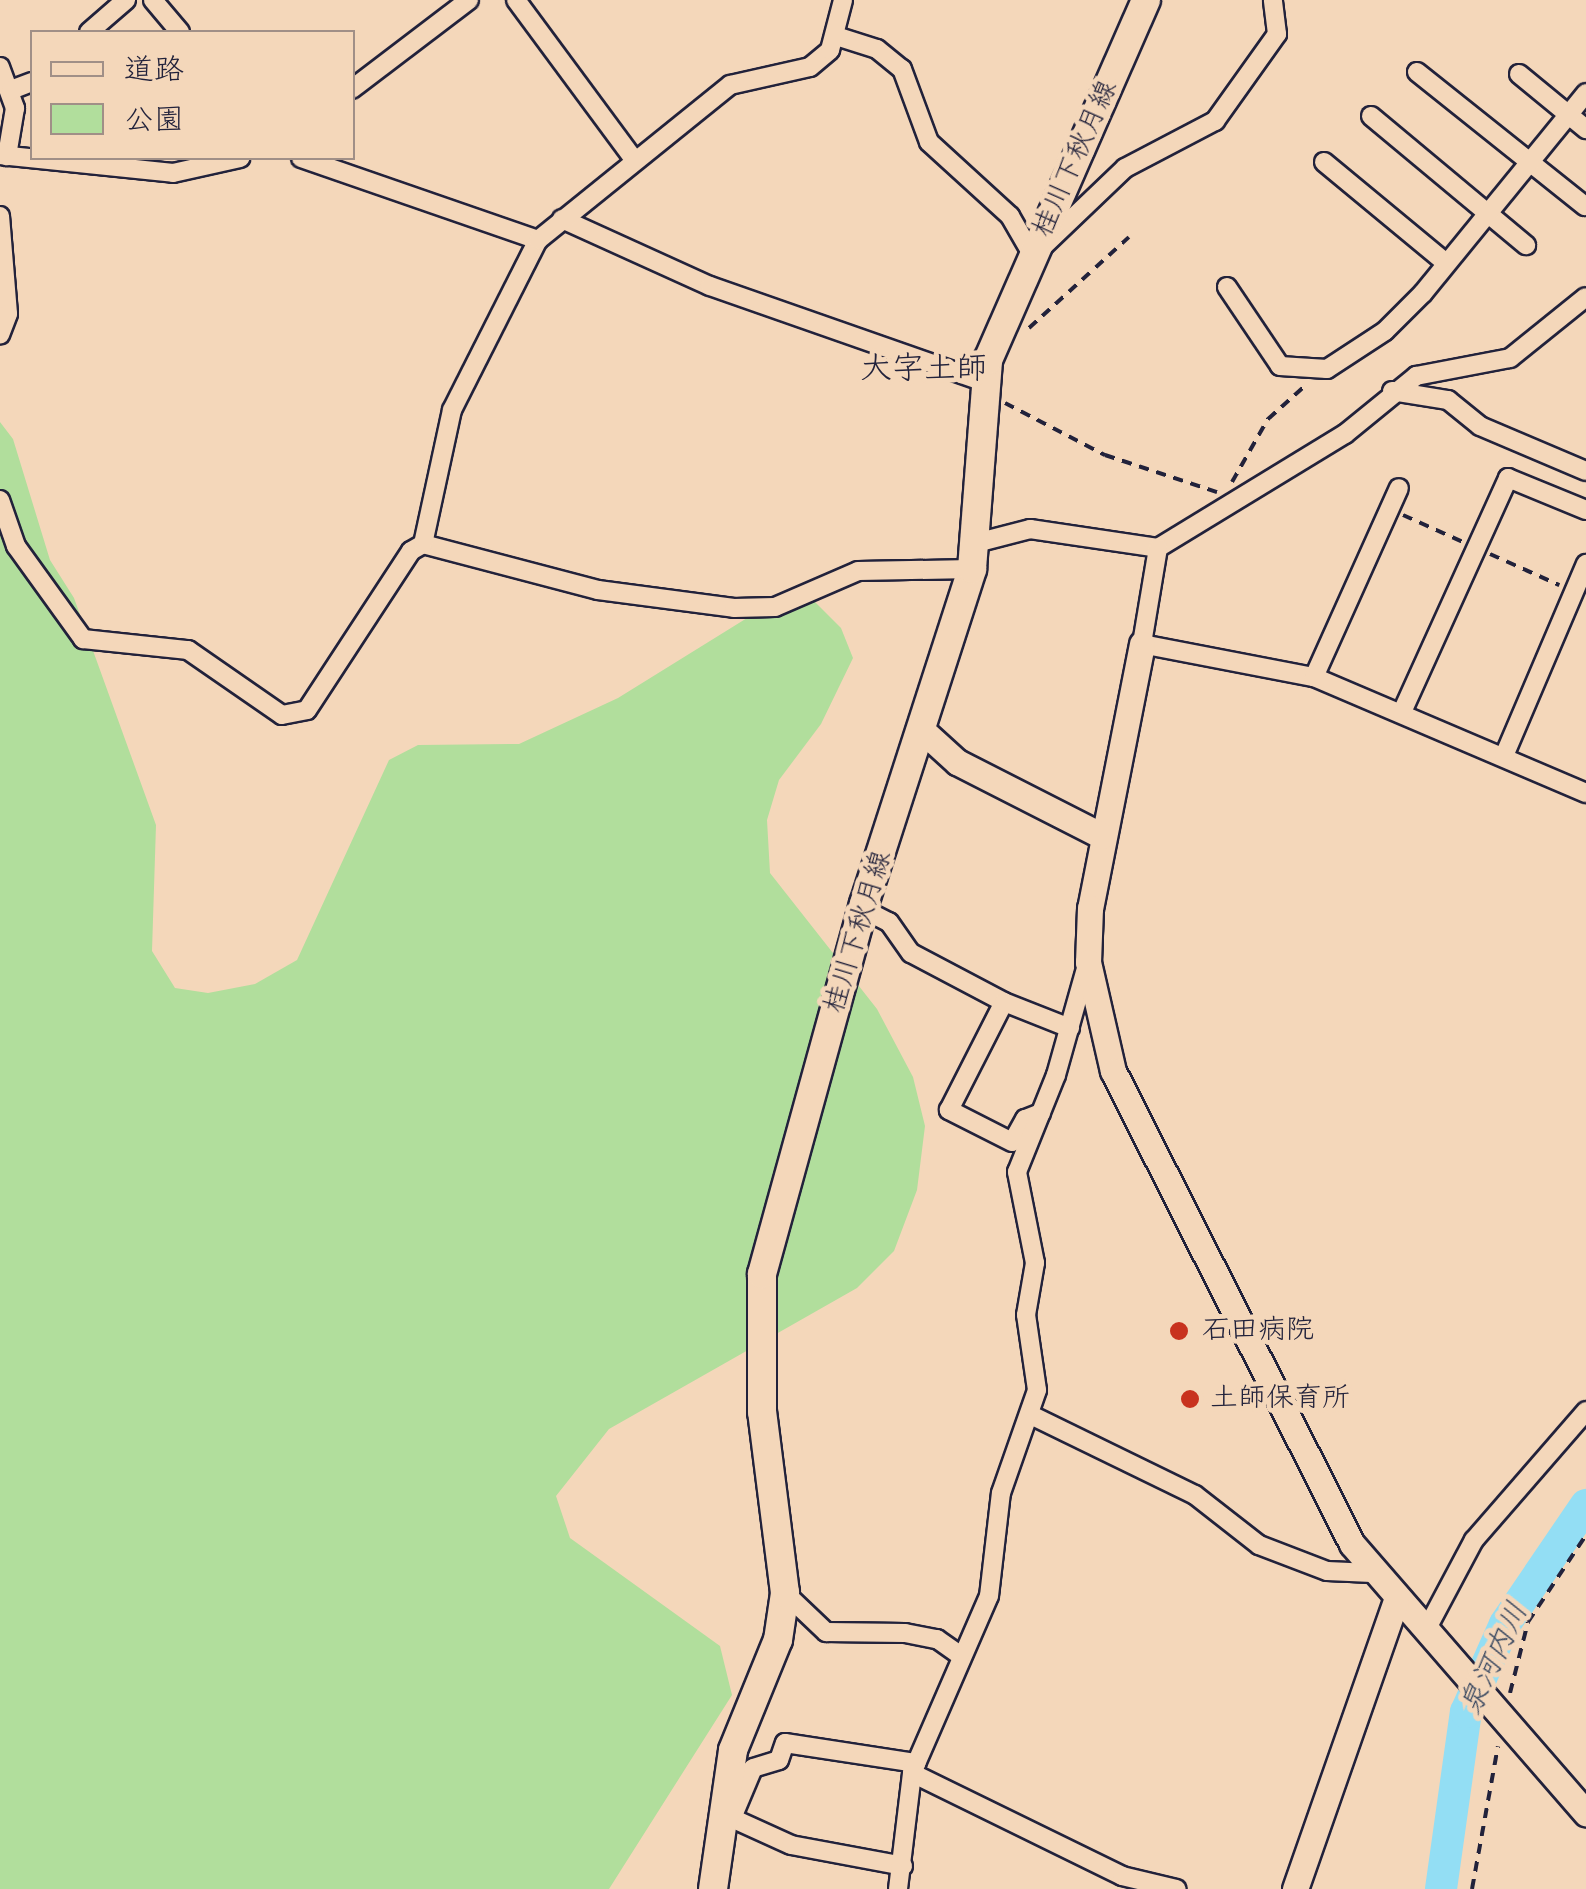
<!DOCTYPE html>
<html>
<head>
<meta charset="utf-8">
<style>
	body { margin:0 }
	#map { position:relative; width:1586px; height:1889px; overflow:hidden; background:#f4d7ba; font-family:Kalam,"Klee One",sans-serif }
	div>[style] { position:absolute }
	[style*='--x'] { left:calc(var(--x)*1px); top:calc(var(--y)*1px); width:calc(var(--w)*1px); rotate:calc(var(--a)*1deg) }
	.green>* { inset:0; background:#b1de9c }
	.river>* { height:32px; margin:-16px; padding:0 16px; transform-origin:16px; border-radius:16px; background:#93def4 }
	.path>* { height:4px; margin-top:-2px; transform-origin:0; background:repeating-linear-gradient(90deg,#22223b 0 10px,transparent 0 18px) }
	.roads { filter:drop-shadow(2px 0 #22223b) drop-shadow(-2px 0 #22223b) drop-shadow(0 2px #22223b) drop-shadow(0 -2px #22223b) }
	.street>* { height:18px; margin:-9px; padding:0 9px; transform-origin:9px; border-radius:9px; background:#f4d7ba }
	.secondary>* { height:25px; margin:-12.5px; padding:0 12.5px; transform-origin:12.5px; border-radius:12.5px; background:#f4d7ba }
	.primary>* { height:28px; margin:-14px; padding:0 14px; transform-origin:14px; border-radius:14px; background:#f4d7ba }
	.dots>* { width:28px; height:28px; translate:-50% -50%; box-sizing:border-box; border:5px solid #f4d7ba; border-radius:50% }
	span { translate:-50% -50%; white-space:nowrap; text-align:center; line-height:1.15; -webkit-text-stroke:10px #f4d7ba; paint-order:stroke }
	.street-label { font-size:28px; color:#22223b }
	.poi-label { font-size:28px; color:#22223b }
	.left { translate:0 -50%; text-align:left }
	.water-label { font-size:30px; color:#394860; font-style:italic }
	.quarter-label { font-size:32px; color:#22223b }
	.legend { position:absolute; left:30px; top:30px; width:325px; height:130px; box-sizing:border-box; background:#f4d7ba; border:2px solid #a08f87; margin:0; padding:12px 18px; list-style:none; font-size:30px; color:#22223b }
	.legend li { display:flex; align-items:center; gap:20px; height:50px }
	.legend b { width:50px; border:2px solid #a08f87 }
</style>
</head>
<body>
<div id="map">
	<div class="green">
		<i style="clip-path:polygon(0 422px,13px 439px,50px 560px,74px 598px,156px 825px,152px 951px,175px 988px,208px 993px,255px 984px,297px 960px,389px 760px,418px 745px,519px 744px,618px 698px,776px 600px,813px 600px,841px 628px,853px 658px,821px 724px,779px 780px,767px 820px,770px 873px,877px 1009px,913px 1077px,925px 1126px,917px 1190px,894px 1251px,857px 1288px,609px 1429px,556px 1496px,570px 1538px,720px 1646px,732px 1695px,609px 1889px,0 1889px)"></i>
	</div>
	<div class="river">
		<i style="--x:1441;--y:1889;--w:179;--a:-82"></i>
		<i style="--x:1466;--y:1712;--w:96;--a:-66.1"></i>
		<i style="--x:1505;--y:1624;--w:144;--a:-55.8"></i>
	</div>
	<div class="path">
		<i style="--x:1029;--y:328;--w:135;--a:-42.3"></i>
		<i style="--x:1005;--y:403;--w:113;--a:27.5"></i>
		<i style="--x:1105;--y:455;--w:118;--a:18.3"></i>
		<i style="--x:1232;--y:482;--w:73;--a:-60.3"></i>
		<i style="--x:1268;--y:419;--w:52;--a:-41.9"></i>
		<i style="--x:1403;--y:515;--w:66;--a:24.2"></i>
		<i style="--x:1490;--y:554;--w:76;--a:24.2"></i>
		<i style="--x:1510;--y:1693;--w:73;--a:-75.8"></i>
		<i style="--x:1528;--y:1622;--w:105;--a:-56.3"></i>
		<i style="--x:1472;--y:1889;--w:145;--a:-79.7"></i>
	</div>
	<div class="roads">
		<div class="street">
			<i style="--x:153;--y:0;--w:42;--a:49.8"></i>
			<i style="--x:516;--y:0;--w:195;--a:53.5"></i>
			<i style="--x:89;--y:32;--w:49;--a:-40.9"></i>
			<i style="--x:836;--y:36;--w:43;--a:17.6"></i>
			<i style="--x:877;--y:49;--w:32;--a:39"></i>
			<i style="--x:902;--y:69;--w:78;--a:69.7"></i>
			<i style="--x:929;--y:142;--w:110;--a:42.4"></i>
			<i style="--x:1010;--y:216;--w:46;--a:60.1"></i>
			<i style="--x:1033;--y:256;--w:127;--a:-43.7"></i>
			<i style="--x:1125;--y:168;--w:102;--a:-27.6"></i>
			<i style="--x:1215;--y:121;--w:107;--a:-54.5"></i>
			<i style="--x:1277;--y:34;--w:34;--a:-97"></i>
			<i style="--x:0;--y:67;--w:44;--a:69.9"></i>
			<i style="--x:15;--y:108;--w:49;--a:99.5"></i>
			<i style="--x:1417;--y:72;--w:215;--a:38.6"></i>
			<i style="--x:1519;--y:74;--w:87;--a:39.4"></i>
			<i style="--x:352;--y:89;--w:147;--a:-37.3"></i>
			<i style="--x:11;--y:90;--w:22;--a:-21"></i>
			<i style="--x:1371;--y:116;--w:202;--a:39.8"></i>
			<i style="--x:0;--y:155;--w:174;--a:5.9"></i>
			<i style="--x:173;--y:173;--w:69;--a:-12.6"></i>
			<i style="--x:301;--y:158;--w:251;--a:19.1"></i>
			<i style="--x:1324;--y:162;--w:158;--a:39.6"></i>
			<i style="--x:0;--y:216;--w:98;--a:85.3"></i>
			<i style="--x:8;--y:314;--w:22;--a:111"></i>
			<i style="--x:562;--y:219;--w:162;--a:24.4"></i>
			<i style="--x:710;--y:286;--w:290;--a:19.3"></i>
			<i style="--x:1227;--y:287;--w:95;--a:56.1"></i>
			<i style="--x:1280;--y:366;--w:47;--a:3.7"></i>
			<i style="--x:1327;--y:369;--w:69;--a:-33.2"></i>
			<i style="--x:1385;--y:331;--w:54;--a:-45"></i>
			<i style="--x:1423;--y:293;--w:258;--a:-50.8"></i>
			<i style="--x:1392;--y:391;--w:57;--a:9.1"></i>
			<i style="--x:1448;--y:400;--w:41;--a:39.1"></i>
			<i style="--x:1480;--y:426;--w:115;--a:23"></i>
			<i style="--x:0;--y:500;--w:49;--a:70.8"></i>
			<i style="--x:16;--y:546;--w:115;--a:54.2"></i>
			<i style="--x:83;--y:639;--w:106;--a:6"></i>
			<i style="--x:188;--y:650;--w:114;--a:34.7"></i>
			<i style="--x:282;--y:715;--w:25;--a:-11"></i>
			<i style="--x:307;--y:710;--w:190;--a:-56.8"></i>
			<i style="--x:411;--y:551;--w:14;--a:-30"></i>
			<i style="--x:423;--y:544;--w:181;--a:14.7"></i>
			<i style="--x:598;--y:590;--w:137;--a:7.5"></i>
			<i style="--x:734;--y:608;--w:41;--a:-1.4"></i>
			<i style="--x:775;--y:607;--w:90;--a:-23.4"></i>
			<i style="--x:858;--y:571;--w:114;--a:-1"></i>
			<i style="--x:976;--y:543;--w:56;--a:-14.5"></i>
			<i style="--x:1030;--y:529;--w:129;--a:8.4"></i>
			<i style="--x:1158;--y:548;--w:219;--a:-31.4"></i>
			<i style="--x:1345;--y:434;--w:92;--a:-39.2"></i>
			<i style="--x:1416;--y:376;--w:96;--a:-10.8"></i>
			<i style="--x:1510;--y:358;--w:97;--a:-38.8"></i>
			<i style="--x:423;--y:544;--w:137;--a:-77.8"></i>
			<i style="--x:452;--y:410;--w:191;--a:-63.2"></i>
			<i style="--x:538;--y:240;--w:247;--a:-38.9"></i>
			<i style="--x:730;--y:85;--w:82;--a:-12.7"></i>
			<i style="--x:810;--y:67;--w:26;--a:-40"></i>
			<i style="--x:830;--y:50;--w:52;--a:-75.4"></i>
			<i style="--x:1158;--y:548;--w:97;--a:99.5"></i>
			<i style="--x:1142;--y:644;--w:175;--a:10.9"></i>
			<i style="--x:1314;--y:677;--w:296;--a:23.1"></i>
			<i style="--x:1314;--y:677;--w:207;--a:-65.8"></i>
			<i style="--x:1402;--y:712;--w:257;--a:-65.6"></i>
			<i style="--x:1508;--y:478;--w:84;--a:22.3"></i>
			<i style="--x:1504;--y:756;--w:209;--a:-66.9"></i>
			<i style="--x:863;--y:909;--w:29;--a:27"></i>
			<i style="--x:889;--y:922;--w:38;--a:55"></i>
			<i style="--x:911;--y:953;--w:105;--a:27.8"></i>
			<i style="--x:1041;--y:1113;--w:17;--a:159"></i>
			<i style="--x:1025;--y:1119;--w:26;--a:119"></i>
			<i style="--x:1012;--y:1142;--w:71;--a:-153.1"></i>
			<i style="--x:949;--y:1110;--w:121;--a:-63"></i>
			<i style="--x:1004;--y:1002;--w:71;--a:21.5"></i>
			<i style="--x:1031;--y:1415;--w:182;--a:26"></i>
			<i style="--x:1195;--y:1495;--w:81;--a:38"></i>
			<i style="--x:1259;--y:1545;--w:73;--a:20.9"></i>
			<i style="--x:1327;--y:1571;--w:45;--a:2.5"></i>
			<i style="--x:785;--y:1593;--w:57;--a:43.6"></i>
			<i style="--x:826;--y:1632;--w:79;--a:0.7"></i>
			<i style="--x:905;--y:1633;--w:33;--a:11"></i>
			<i style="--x:937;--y:1639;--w:28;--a:35"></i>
			<i style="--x:1425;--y:1632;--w:104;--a:-62"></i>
			<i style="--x:1474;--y:1540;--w:171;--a:-49"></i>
			<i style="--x:912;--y:1773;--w:234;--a:26.1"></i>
			<i style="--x:1122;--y:1876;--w:56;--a:13.5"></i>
			<i style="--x:725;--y:1815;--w:72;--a:24.4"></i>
			<i style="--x:791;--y:1845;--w:114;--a:10.6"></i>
			<i style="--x:732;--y:1818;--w:54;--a:-67.2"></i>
			<i style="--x:753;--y:1768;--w:27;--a:-17"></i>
			<i style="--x:779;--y:1760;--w:18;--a:-71"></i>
			<i style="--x:785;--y:1743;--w:133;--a:8.7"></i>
			<i style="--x:898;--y:1889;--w:117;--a:-83.1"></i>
			<i style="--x:912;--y:1773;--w:193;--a:-66.5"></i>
			<i style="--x:989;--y:1596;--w:104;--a:-83.4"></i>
			<i style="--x:1001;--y:1493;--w:109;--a:-70.7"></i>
			<i style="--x:1037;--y:1390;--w:76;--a:-98.3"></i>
			<i style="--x:1026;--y:1315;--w:53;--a:-80.2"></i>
			<i style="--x:1035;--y:1263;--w:93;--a:-101.2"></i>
			<i style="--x:1017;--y:1172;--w:105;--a:-68.1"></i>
			<i style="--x:1056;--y:1075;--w:114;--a:-74.3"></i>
		</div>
		<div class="secondary">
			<i style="--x:1142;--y:644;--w:269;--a:101.1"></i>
			<i style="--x:1090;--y:908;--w:54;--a:92.1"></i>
			<i style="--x:1088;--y:962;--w:112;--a:77.1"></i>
			<i style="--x:1113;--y:1071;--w:530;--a:63.19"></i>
			<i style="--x:1352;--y:1544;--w:357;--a:49"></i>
			<i style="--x:924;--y:732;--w:45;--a:42.3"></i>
			<i style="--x:957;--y:762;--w:163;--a:27"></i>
			<i style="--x:1295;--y:1889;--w:305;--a:-70.7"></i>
		</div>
		<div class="primary">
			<i style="--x:713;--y:1889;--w:140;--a:-81.8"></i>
			<i style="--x:733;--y:1750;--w:119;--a:-67.8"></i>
			<i style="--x:778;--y:1640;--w:48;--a:-81.5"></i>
			<i style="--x:785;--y:1593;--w:182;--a:-97.2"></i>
			<i style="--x:762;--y:1412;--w:138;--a:-90"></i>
			<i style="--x:762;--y:1274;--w:384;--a:-74.6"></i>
			<i style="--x:864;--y:904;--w:352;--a:-72.1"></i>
			<i style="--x:972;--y:569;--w:210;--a:-85.6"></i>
			<i style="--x:988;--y:360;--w:393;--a:-66.3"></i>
		</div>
	</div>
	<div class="dots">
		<i style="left:1179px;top:1331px;background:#c8321e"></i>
		<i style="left:1190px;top:1399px;background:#c8321e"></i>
	</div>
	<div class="street-label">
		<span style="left:1076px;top:159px;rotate:-66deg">桂川下秋月線</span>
		<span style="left:859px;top:932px;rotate:-73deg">桂川下秋月線</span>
	</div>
	<div class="poi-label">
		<span class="left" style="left:1202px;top:1331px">石田病院</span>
		<span class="left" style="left:1210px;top:1399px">土師保育所</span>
	</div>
	<div class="water-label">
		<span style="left:1495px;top:1659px;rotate:-65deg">泉河内川</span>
	</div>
	<div class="quarter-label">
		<span style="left:924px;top:370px">大字土師</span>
	</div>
	<ul class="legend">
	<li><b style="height:12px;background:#f4d7ba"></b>道路</li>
	<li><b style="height:28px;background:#b1de9c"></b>公園</li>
	</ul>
</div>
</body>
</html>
